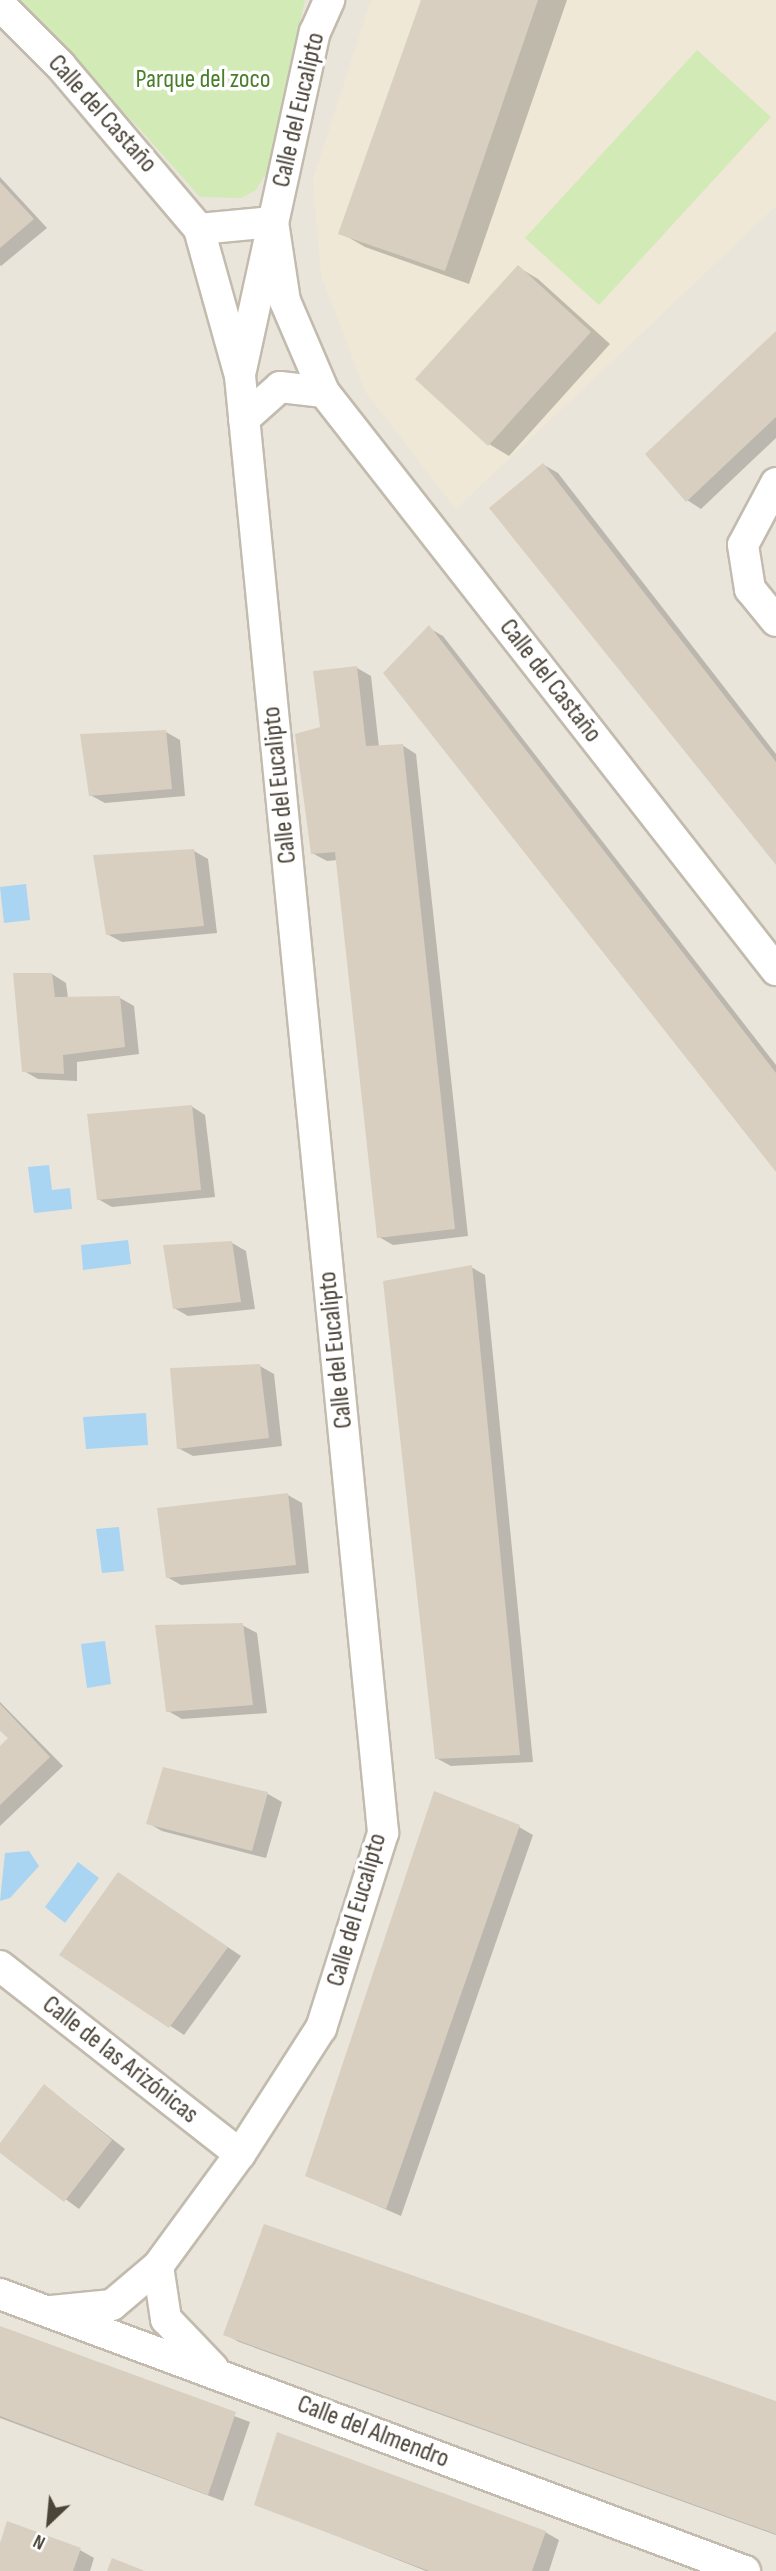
<!DOCTYPE html>
<html>
<head>
<meta charset="utf-8">
<style>
	body { margin:0 }
	#map { position:relative; width:776px; height:2571px; overflow:hidden; background:#f6f3ec; font-family:"Sofia Sans Condensed",sans-serif }
	div>[style] { position:absolute }
	[style*='--x'] { left:calc(var(--x)*1px); top:calc(var(--y)*1px); width:calc(var(--w)*1px); rotate:calc(var(--a)*1deg) }
	.residential>* { inset:0; background:#eae5da }
	.education>* { inset:0; background:#efe8d6 }
	.green>* { inset:0; background:#d2eab5 }
	.water>* { inset:0; background:#a9d4f2 }
	.shadow>* { inset:0; background:#0003 }
	.building>* { inset:0; background:#d8cfc1 }
	.roads { filter:drop-shadow(2px 0 #c2bbae) drop-shadow(-2px 0 #c2bbae) drop-shadow(0 2px #c2bbae) drop-shadow(0 -2px #c2bbae) }
	.street>* { height:30px; margin:-15px; padding:0 15px; transform-origin:15px; border-radius:15px; background:#fff }
	span { translate:-50% -50%; white-space:nowrap; text-align:center; line-height:1.15; -webkit-text-stroke:7px #fff; paint-order:stroke }
	.park-label { font-size:26px; color:#4a7f2a }
	.street-label { font-size:26px; color:#4b4439 }
	.north { position:absolute; left:14px; top:2487px; width:70px; height:70px; -webkit-text-stroke:5px #fff; paint-order:stroke; rotate:206deg; font-size:19px; font-weight:700; line-height:28px; text-align:center; color:#4b4439 }
	.north::after { content:''; display:block; margin:auto; width:24px; height:32px; background:#4b4439; clip-path:polygon(50% 0,100% 100%,50% 72%,0 100%) }
</style>
</head>
<body>
<div id="map">
	<div class="residential">
		<i style="clip-path:polygon(0 0,776px 0,776px 2571px,0 2571px)"></i>
	</div>
	<div class="education">
		<i style="clip-path:polygon(371px 0,776px 0,776px 206px,456px 509px,365px 391px,321px 275px,313px 180px)"></i>
	</div>
	<div class="green">
		<i style="clip-path:polygon(11px 0,305px 0,276px 131px,281px 134px,273px 162px,256px 190px,241px 198px,200px 197px,138px 127px)"></i>
		<i style="clip-path:polygon(697px 50px,771px 117px,599px 305px,525px 238px)"></i>
	</div>
	<div class="water">
		<i style="clip-path:polygon(26px 884px,30px 920px,4px 923px,0 887px)"></i>
		<i style="clip-path:polygon(49px 1165px,52px 1190px,70px 1188px,72px 1209px,34px 1213px,28px 1167px)"></i>
		<i style="clip-path:polygon(128px 1240px,131px 1264px,83px 1270px,81px 1245px)"></i>
		<i style="clip-path:polygon(146px 1413px,148px 1445px,86px 1449px,83px 1417px)"></i>
		<i style="clip-path:polygon(119px 1527px,124px 1571px,102px 1573px,96px 1529px)"></i>
		<i style="clip-path:polygon(105px 1641px,111px 1684px,87px 1688px,81px 1644px)"></i>
		<i style="clip-path:polygon(29px 1851px,39px 1866px,10px 1898px,0 1901px,5px 1853px)"></i>
		<i style="clip-path:polygon(78px 1862px,99px 1878px,65px 1923px,45px 1907px)"></i>
	</div>
	<div class="shadow">
		<i style="clip-path:polygon(423px 0,567px 0,469px 284px,365px 247px,341px 233px)"></i>
		<i style="clip-path:polygon(0 177px,47px 228px,1px 266px,0 265px)"></i>
		<i style="clip-path:polygon(518px 267px,538px 279px,610px 344px,509px 456px,489px 444px)"></i>
		<i style="clip-path:polygon(776px 334px,776px 438px,701px 509px,687px 500px)"></i>
		<i style="clip-path:polygon(544px 465px,558px 473px,776px 754px,776px 862px)"></i>
		<i style="clip-path:polygon(429px 628px,443px 636px,776px 1065px,776px 1169px)"></i>
		<i style="clip-path:polygon(357px 668px,371px 676px,379px 747px,402px 745px,416px 754px,468px 1236px,393px 1245px,379px 1237px,338px 860px,327px 861px,312px 853px,322px 728px)"></i>
		<i style="clip-path:polygon(166px 732px,180px 740px,185px 796px,105px 803px,90px 795px)"></i>
		<i style="clip-path:polygon(194px 851px,208px 859px,217px 933px,122px 942px,107px 934px)"></i>
		<i style="clip-path:polygon(52px 974px,66px 983px,68px 998px,120px 998px,134px 1006px,139px 1054px,77px 1062px,77px 1081px,38px 1079px,24px 1071px)"></i>
		<i style="clip-path:polygon(191px 1106px,205px 1115px,215px 1197px,112px 1207px,98px 1199px)"></i>
		<i style="clip-path:polygon(232px 1243px,246px 1251px,255px 1309px,188px 1316px,174px 1308px)"></i>
		<i style="clip-path:polygon(471px 1267px,485px 1275px,533px 1762px,451px 1766px,436px 1758px)"></i>
		<i style="clip-path:polygon(260px 1366px,274px 1374px,282px 1446px,193px 1456px,178px 1448px)"></i>
		<i style="clip-path:polygon(288px 1495px,302px 1503px,309px 1573px,181px 1585px,167px 1577px)"></i>
		<i style="clip-path:polygon(242px 1625px,257px 1633px,267px 1713px,182px 1719px,168px 1711px)"></i>
		<i style="clip-path:polygon(0 1702px,63px 1766px,0 1826px,0 1749px,11px 1738px,0 1728px)"></i>
		<i style="clip-path:polygon(164px 1769px,268px 1794px,282px 1802px,266px 1858px,162px 1831px,148px 1823px)"></i>
		<i style="clip-path:polygon(519px 1827px,533px 1835px,401px 2216px,307px 2175px)"></i>
		<i style="clip-path:polygon(119px 1874px,241px 1956px,184px 2035px,62px 1954px)"></i>
		<i style="clip-path:polygon(45px 2086px,125px 2149px,79px 2209px,0 2151px)"></i>
		<i style="clip-path:polygon(0 2328px,250px 2422px,223px 2501px,0 2418px)"></i>
		<i style="clip-path:polygon(225px 2334px,776px 2403px,776px 2535px,239px 2342px)"></i>
		<i style="clip-path:polygon(256px 2504px,545px 2532px,559px 2540px,549px 2571px,426px 2571px)"></i>
		<i style="clip-path:polygon(0 2548px,80px 2550px,94px 2558px,90px 2571px,0 2571px)"></i>
	</div>
	<div class="building">
		<i style="clip-path:polygon(421px 0,538px 0,445px 271px,338px 234px)"></i>
		<i style="clip-path:polygon(0 182px,34px 219px,0 248px)"></i>
		<i style="clip-path:polygon(518px 265px,591px 332px,488px 446px,415px 379px)"></i>
		<i style="clip-path:polygon(776px 331px,776px 417px,686px 502px,645px 454px)"></i>
		<i style="clip-path:polygon(543px 463px,776px 762px,776px 865px,489px 508px)"></i>
		<i style="clip-path:polygon(429px 625px,776px 1073px,776px 1172px,383px 673px)"></i>
		<i style="clip-path:polygon(357px 666px,366px 746px,403px 744px,455px 1229px,377px 1238px,335px 852px,311px 854px,295px 734px,320px 727px,313px 671px)"></i>
		<i style="clip-path:polygon(166px 730px,172px 789px,89px 796px,80px 734px)"></i>
		<i style="clip-path:polygon(194px 849px,204px 926px,106px 935px,93px 855px)"></i>
		<i style="clip-path:polygon(13px 973px,52px 973px,55px 997px,120px 996px,125px 1047px,63px 1055px,64px 1074px,22px 1072px)"></i>
		<i style="clip-path:polygon(192px 1105px,201px 1190px,97px 1200px,87px 1114px)"></i>
		<i style="clip-path:polygon(232px 1241px,241px 1302px,173px 1309px,163px 1245px)"></i>
		<i style="clip-path:polygon(472px 1265px,520px 1755px,435px 1759px,383px 1281px)"></i>
		<i style="clip-path:polygon(260px 1364px,269px 1438px,177px 1449px,170px 1368px)"></i>
		<i style="clip-path:polygon(288px 1493px,296px 1565px,166px 1578px,157px 1508px)"></i>
		<i style="clip-path:polygon(243px 1623px,253px 1705px,166px 1712px,155px 1625px)"></i>
		<i style="clip-path:polygon(0 1704px,50px 1757px,0 1805px,0 1746px,8px 1738px,0 1731px)"></i>
		<i style="clip-path:polygon(163px 1767px,268px 1792px,252px 1851px,146px 1824px)"></i>
		<i style="clip-path:polygon(434px 1791px,520px 1825px,386px 2209px,305px 2176px)"></i>
		<i style="clip-path:polygon(118px 1872px,228px 1947px,169px 2028px,59px 1955px)"></i>
		<i style="clip-path:polygon(44px 2084px,112px 2140px,64px 2202px,0 2153px,0 2143px)"></i>
		<i style="clip-path:polygon(264px 2224px,776px 2401px,776px 2534px,223px 2335px)"></i>
		<i style="clip-path:polygon(0 2326px,236px 2412px,208px 2495px,0 2416px)"></i>
		<i style="clip-path:polygon(277px 2432px,546px 2531px,532px 2571px,429px 2571px,254px 2505px)"></i>
		<i style="clip-path:polygon(7px 2521px,81px 2548px,73px 2571px,0 2571px,0 2543px)"></i>
		<i style="clip-path:polygon(112px 2558px,145px 2571px,107px 2571px)"></i>
	</div>
	<div class="roads">
		<div class="street">
			<i style="--x:0;--y:5;--w:85;--a:45"></i>
			<i style="--x:60;--y:65;--w:215;--a:49.7"></i>
			<i style="--x:199;--y:229;--w:153;--a:74.4"></i>
			<i style="--x:240;--y:376;--w:1464;--a:84.39"></i>
			<i style="--x:383;--y:1833;--w:205;--a:107.6"></i>
			<i style="--x:321;--y:2028;--w:150;--a:122.7"></i>
			<i style="--x:240;--y:2154;--w:139;--a:126.2"></i>
			<i style="--x:158;--y:2266;--w:60;--a:139.7"></i>
			<i style="--x:112;--y:2305;--w:61;--a:174.4"></i>
			<i style="--x:273;--y:222;--w:80;--a:81.4"></i>
			<i style="--x:285;--y:301;--w:99;--a:66.8"></i>
			<i style="--x:324;--y:392;--w:734;--a:51.97"></i>
			<i style="--x:199;--y:229;--w:74;--a:-5.4"></i>
			<i style="--x:241;--y:370;--w:346;--a:-77.7"></i>
			<i style="--x:315;--y:32;--w:35;--a:-66"></i>
			<i style="--x:244;--y:419;--w:48;--a:-41.6"></i>
			<i style="--x:280;--y:387;--w:44;--a:6.5"></i>
			<i style="--x:776;--y:483;--w:70;--a:118"></i>
			<i style="--x:743;--y:545;--w:45;--a:81"></i>
			<i style="--x:750;--y:589;--w:41;--a:50.9"></i>
			<i style="--x:0;--y:1966;--w:305;--a:38.1"></i>
			<i style="--x:158;--y:2266;--w:54;--a:81.4"></i>
			<i style="--x:166;--y:2319;--w:68;--a:46.2"></i>
			<i style="--x:0;--y:2294;--w:795;--a:20.4"></i>
		</div>
	</div>
	<div class="park-label">
		<span style="left:203px;top:80px">Parque del zoco</span>
	</div>
	<div class="street-label">
		<span style="left:299px;top:110px;rotate:-77deg">Calle del Eucalipto</span>
		<span style="left:102px;top:114px;rotate:48deg">Calle del Castaño</span>
		<span style="left:550px;top:681px;rotate:52deg">Calle del Castaño</span>
		<span style="left:280px;top:785px;rotate:-96deg">Calle del Eucalipto</span>
		<span style="left:336px;top:1350px;rotate:-96deg">Calle del Eucalipto</span>
		<span style="left:357px;top:1910px;rotate:-74deg">Calle del Eucalipto</span>
		<span style="left:120px;top:2060px;rotate:38deg">Calle de las Arizónicas</span>
		<span style="left:373px;top:2432px;rotate:21deg">Calle del Almendro</span>
	</div>
	<div class="north">N</div>
</div>
</body>
</html>
